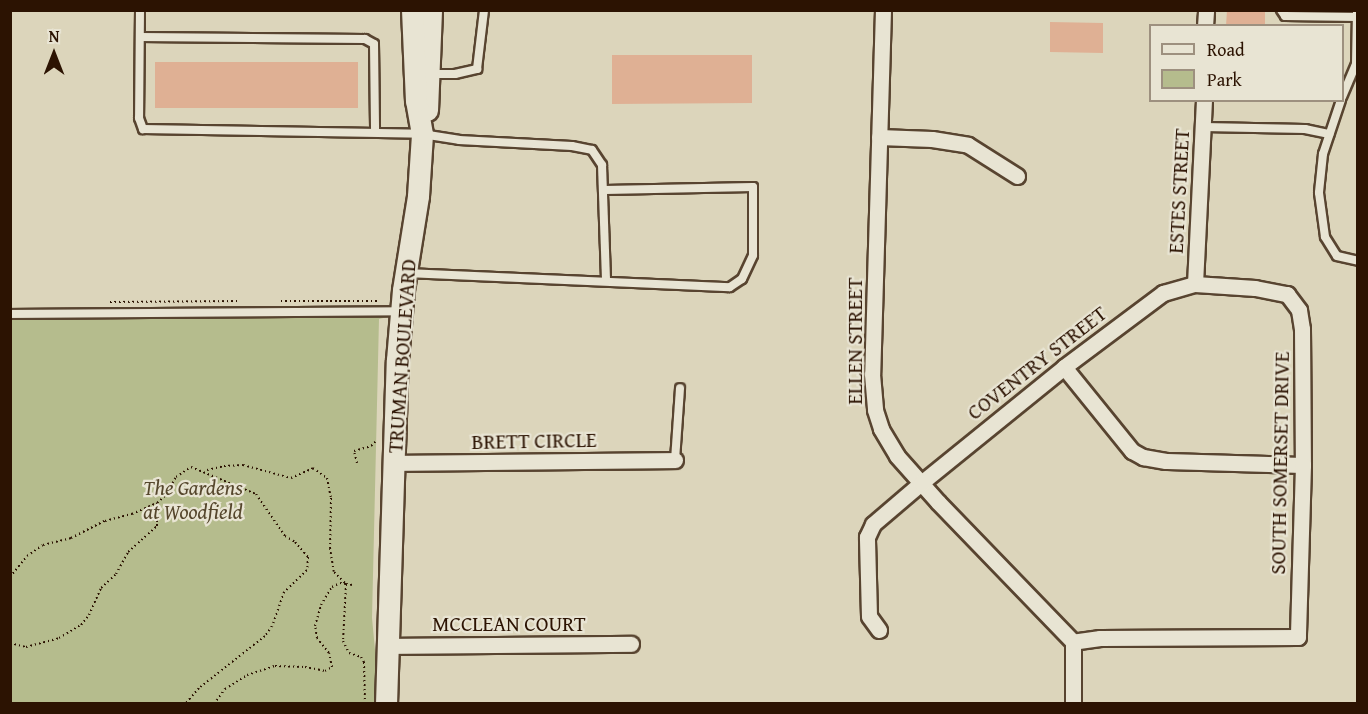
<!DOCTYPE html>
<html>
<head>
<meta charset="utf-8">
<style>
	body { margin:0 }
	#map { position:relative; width:1368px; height:714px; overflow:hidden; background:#dcd5bb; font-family:"Gentium Book Plus",serif }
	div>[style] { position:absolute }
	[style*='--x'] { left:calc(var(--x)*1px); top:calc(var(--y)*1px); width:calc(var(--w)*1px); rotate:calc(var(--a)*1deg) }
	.green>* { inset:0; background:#b5bc8d }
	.building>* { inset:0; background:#dfb094 }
	.path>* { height:2px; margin-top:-1px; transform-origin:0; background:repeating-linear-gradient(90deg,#2c1302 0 1.5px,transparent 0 4.5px) }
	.roads { filter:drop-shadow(2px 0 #584430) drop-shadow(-2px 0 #584430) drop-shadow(0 2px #584430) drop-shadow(0 -2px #584430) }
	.lane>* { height:8px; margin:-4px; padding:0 4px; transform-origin:4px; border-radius:4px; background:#e8e4d3 }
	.street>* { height:15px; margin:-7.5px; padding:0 7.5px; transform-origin:7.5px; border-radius:7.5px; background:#e8e4d3 }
	.secondary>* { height:21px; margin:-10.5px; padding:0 10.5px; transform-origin:10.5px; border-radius:10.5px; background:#e8e4d3 }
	span { translate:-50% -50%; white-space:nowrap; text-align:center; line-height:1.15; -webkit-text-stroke:4.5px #e8e4d3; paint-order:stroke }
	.street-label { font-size:21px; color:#2c1302 }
	.park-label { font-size:21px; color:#55462c; font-style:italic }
	.frame { position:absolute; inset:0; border:12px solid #2c1302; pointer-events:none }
	.legend { position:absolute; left:1149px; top:24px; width:195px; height:78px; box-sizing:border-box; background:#e8e4d3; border:2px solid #9d907f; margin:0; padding:8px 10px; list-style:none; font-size:18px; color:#2c1302 }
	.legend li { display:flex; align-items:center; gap:12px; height:30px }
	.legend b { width:30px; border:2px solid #9d907f }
	.north { position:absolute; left:24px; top:24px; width:60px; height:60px; -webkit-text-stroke:4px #e8e4d3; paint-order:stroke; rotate:0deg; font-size:16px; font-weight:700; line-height:24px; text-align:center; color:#2c1302 }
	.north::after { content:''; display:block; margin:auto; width:21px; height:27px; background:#2c1302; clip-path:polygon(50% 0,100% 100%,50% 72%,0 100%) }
</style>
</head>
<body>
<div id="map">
	<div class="green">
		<i style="clip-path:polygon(392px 316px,379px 319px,372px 618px,380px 703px,11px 704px,12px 318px)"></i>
	</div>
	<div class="building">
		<i style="clip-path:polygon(1227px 10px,1265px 10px,1265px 26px,1226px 26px)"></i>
		<i style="clip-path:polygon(1050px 22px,1103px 23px,1103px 53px,1050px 52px)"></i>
		<i style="clip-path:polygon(612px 55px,752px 55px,752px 103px,612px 104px)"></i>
		<i style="clip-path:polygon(155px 62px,358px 62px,358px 108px,155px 108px)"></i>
	</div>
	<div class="path">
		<i style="--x:281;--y:301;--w:99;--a:0"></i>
		<i style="--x:110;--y:302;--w:130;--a:-0.4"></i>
		<i style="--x:357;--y:463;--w:12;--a:-104"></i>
		<i style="--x:354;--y:451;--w:18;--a:-16"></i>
		<i style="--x:371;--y:446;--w:8;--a:-45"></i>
		<i style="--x:207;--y:470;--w:17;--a:-13"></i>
		<i style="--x:224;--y:466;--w:19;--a:-3"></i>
		<i style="--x:243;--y:465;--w:50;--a:15.2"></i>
		<i style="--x:291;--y:478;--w:24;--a:-24"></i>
		<i style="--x:313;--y:468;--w:17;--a:36"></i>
		<i style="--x:327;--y:478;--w:20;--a:79"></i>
		<i style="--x:331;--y:498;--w:50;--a:91.1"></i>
		<i style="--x:330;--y:548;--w:24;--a:81"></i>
		<i style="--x:334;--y:572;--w:17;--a:45"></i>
		<i style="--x:346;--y:584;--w:7;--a:8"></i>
		<i style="--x:10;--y:577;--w:27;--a:-51"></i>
		<i style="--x:27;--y:556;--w:19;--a:-35"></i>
		<i style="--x:43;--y:545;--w:29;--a:-14"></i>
		<i style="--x:71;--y:538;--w:38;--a:-27"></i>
		<i style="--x:105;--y:521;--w:28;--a:-15"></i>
		<i style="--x:132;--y:514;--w:27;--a:-24"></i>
		<i style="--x:157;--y:503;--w:12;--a:-42"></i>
		<i style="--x:166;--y:495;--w:21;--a:-61"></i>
		<i style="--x:176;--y:477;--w:18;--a:-34"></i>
		<i style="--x:191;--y:467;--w:70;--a:22.6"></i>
		<i style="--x:256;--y:494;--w:51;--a:55.4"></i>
		<i style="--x:285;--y:536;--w:12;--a:31"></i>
		<i style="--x:295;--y:542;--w:20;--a:49"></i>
		<i style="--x:308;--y:557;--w:13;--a:94"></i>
		<i style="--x:307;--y:570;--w:32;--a:136"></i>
		<i style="--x:284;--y:592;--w:36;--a:109"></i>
		<i style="--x:272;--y:626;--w:12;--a:125"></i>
		<i style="--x:265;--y:636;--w:84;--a:141.8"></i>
		<i style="--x:199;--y:688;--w:21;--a:131"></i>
		<i style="--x:10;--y:643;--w:16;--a:14"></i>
		<i style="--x:26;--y:647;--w:34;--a:-15"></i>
		<i style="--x:59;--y:638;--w:26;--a:-31"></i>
		<i style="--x:81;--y:625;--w:13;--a:-51"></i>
		<i style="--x:89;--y:615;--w:30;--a:-66"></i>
		<i style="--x:101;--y:588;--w:21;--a:-43"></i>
		<i style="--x:116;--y:574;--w:25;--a:-61"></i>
		<i style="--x:128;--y:552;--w:39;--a:-42"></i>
		<i style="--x:157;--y:526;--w:23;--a:-90"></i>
		<i style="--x:214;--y:704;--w:19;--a:-54"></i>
		<i style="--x:225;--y:689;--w:26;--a:-32"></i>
		<i style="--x:247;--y:675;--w:29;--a:-18"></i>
		<i style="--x:275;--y:666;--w:30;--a:2"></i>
		<i style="--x:305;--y:667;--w:20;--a:11"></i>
		<i style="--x:325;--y:671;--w:8;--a:-30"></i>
		<i style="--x:332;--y:667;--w:14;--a:-102"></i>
		<i style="--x:329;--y:653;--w:19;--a:-129"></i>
		<i style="--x:317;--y:638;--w:12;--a:-99"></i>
		<i style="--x:315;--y:626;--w:22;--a:-74"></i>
		<i style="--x:321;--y:605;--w:21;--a:-59"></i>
		<i style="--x:332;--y:587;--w:9;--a:-27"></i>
		<i style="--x:340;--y:583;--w:6;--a:9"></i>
		<i style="--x:346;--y:584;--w:57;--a:93"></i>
		<i style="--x:343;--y:641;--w:13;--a:63"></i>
		<i style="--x:349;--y:653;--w:13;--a:18"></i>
		<i style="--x:361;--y:657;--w:6;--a:59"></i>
		<i style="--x:364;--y:662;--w:42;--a:88.6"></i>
	</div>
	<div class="roads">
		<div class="lane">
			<i style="--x:140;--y:10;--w:108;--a:90.5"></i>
			<i style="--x:139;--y:118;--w:12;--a:70"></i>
			<i style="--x:143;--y:129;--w:279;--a:1"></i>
			<i style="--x:422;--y:134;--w:37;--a:9"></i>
			<i style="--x:459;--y:140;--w:113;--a:3"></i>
			<i style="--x:572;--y:146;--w:20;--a:11"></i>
			<i style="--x:592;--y:150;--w:18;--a:56"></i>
			<i style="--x:602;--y:165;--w:116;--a:88"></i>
			<i style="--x:1281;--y:10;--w:7;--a:56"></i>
			<i style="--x:1285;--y:16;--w:72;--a:0.8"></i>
			<i style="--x:140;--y:37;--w:225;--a:0.5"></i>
			<i style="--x:365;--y:39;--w:10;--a:29"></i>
			<i style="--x:374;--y:44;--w:88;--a:89.3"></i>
			<i style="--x:431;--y:74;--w:24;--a:0"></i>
			<i style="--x:455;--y:74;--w:23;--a:-13"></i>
			<i style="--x:477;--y:69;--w:59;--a:-83.2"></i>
			<i style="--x:1342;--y:97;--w:36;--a:-67"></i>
			<i style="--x:1356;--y:64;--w:54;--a:-88.9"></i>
			<i style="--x:1341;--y:100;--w:57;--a:108.4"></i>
			<i style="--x:1323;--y:154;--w:39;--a:96"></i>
			<i style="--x:1319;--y:193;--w:44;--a:82.2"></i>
			<i style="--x:1325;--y:237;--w:22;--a:58"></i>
			<i style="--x:1337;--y:256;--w:22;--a:13"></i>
			<i style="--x:1204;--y:127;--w:101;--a:1.1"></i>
			<i style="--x:1305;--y:129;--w:25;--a:12"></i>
			<i style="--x:406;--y:273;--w:324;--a:2.5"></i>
			<i style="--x:730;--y:287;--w:14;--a:-34"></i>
			<i style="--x:742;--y:279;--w:26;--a:-65"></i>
			<i style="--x:753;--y:255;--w:68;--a:-90"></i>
			<i style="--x:753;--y:187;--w:148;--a:178.8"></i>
			<i style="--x:10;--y:314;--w:390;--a:-0.4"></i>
			<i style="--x:675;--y:460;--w:72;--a:-86"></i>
		</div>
		<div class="street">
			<i style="--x:883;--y:10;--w:364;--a:91.7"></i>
			<i style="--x:872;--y:374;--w:36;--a:85"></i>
			<i style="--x:875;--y:410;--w:20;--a:72"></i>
			<i style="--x:881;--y:429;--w:31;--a:59"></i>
			<i style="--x:897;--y:456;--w:62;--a:48.3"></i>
			<i style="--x:938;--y:502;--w:194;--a:46"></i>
			<i style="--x:1073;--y:642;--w:62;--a:90"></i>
			<i style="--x:1205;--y:26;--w:16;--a:-86"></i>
			<i style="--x:879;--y:137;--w:53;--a:2.2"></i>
			<i style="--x:932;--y:139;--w:36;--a:9"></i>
			<i style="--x:968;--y:145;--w:58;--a:32.3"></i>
			<i style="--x:1195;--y:284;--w:184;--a:-87.2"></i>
			<i style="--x:1064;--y:367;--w:108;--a:51"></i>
			<i style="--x:1132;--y:451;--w:13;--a:29"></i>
			<i style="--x:1143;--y:457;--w:23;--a:10"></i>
			<i style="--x:1166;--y:461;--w:137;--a:1.7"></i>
			<i style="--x:394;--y:463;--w:281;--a:-0.6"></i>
			<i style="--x:879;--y:630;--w:17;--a:-126"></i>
			<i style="--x:869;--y:616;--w:79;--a:-91.5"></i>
			<i style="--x:867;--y:537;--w:14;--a:-65"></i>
			<i style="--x:873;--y:524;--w:63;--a:-40.5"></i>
			<i style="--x:921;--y:483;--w:184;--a:-39"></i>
			<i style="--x:1064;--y:367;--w:124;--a:-36.8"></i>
			<i style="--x:1163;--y:293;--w:33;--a:-16"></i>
			<i style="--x:1195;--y:284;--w:60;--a:3.8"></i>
			<i style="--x:1255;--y:288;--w:33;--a:11"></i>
			<i style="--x:1287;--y:294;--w:20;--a:53"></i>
			<i style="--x:1299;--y:310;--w:19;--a:81"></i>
			<i style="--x:1302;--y:329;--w:136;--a:89.6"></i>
			<i style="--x:1303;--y:465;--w:172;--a:91.7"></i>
			<i style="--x:1298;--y:637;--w:198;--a:179.7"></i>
			<i style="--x:1100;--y:638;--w:27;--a:172"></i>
			<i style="--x:388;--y:646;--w:243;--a:-0.5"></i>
		</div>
		<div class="secondary">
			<i style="--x:427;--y:110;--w:100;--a:-87.7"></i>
			<i style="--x:386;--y:704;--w:344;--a:-88.2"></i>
			<i style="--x:397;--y:360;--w:70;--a:-85.1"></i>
			<i style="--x:403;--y:290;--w:95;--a:-80.9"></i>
			<i style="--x:418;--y:196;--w:62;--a:-86.3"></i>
			<i style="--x:422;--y:134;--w:34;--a:-100"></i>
			<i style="--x:416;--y:101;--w:91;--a:-92.5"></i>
		</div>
	</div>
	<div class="street-label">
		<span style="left:1179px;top:191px;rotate:-87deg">ESTES STREET</span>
		<span style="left:855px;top:341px;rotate:-90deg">ELLEN STREET</span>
		<span style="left:402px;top:356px;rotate:-86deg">TRUMAN BOULEVARD</span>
		<span style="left:1037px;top:363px;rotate:-38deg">COVENTRY STREET</span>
		<span style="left:534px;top:441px;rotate:-1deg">BRETT CIRCLE</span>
		<span style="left:1280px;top:463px;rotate:-89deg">SOUTH SOMERSET DRIVE</span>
		<span style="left:509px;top:624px">MCCLEAN COURT</span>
	</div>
	<div class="park-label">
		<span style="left:193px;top:500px">The Gardens<br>at Woodfield</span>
	</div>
	<div class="frame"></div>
	<ul class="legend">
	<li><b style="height:8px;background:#e8e4d3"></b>Road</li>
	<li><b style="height:16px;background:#b5bc8d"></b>Park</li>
	</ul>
	<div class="north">N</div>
</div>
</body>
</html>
